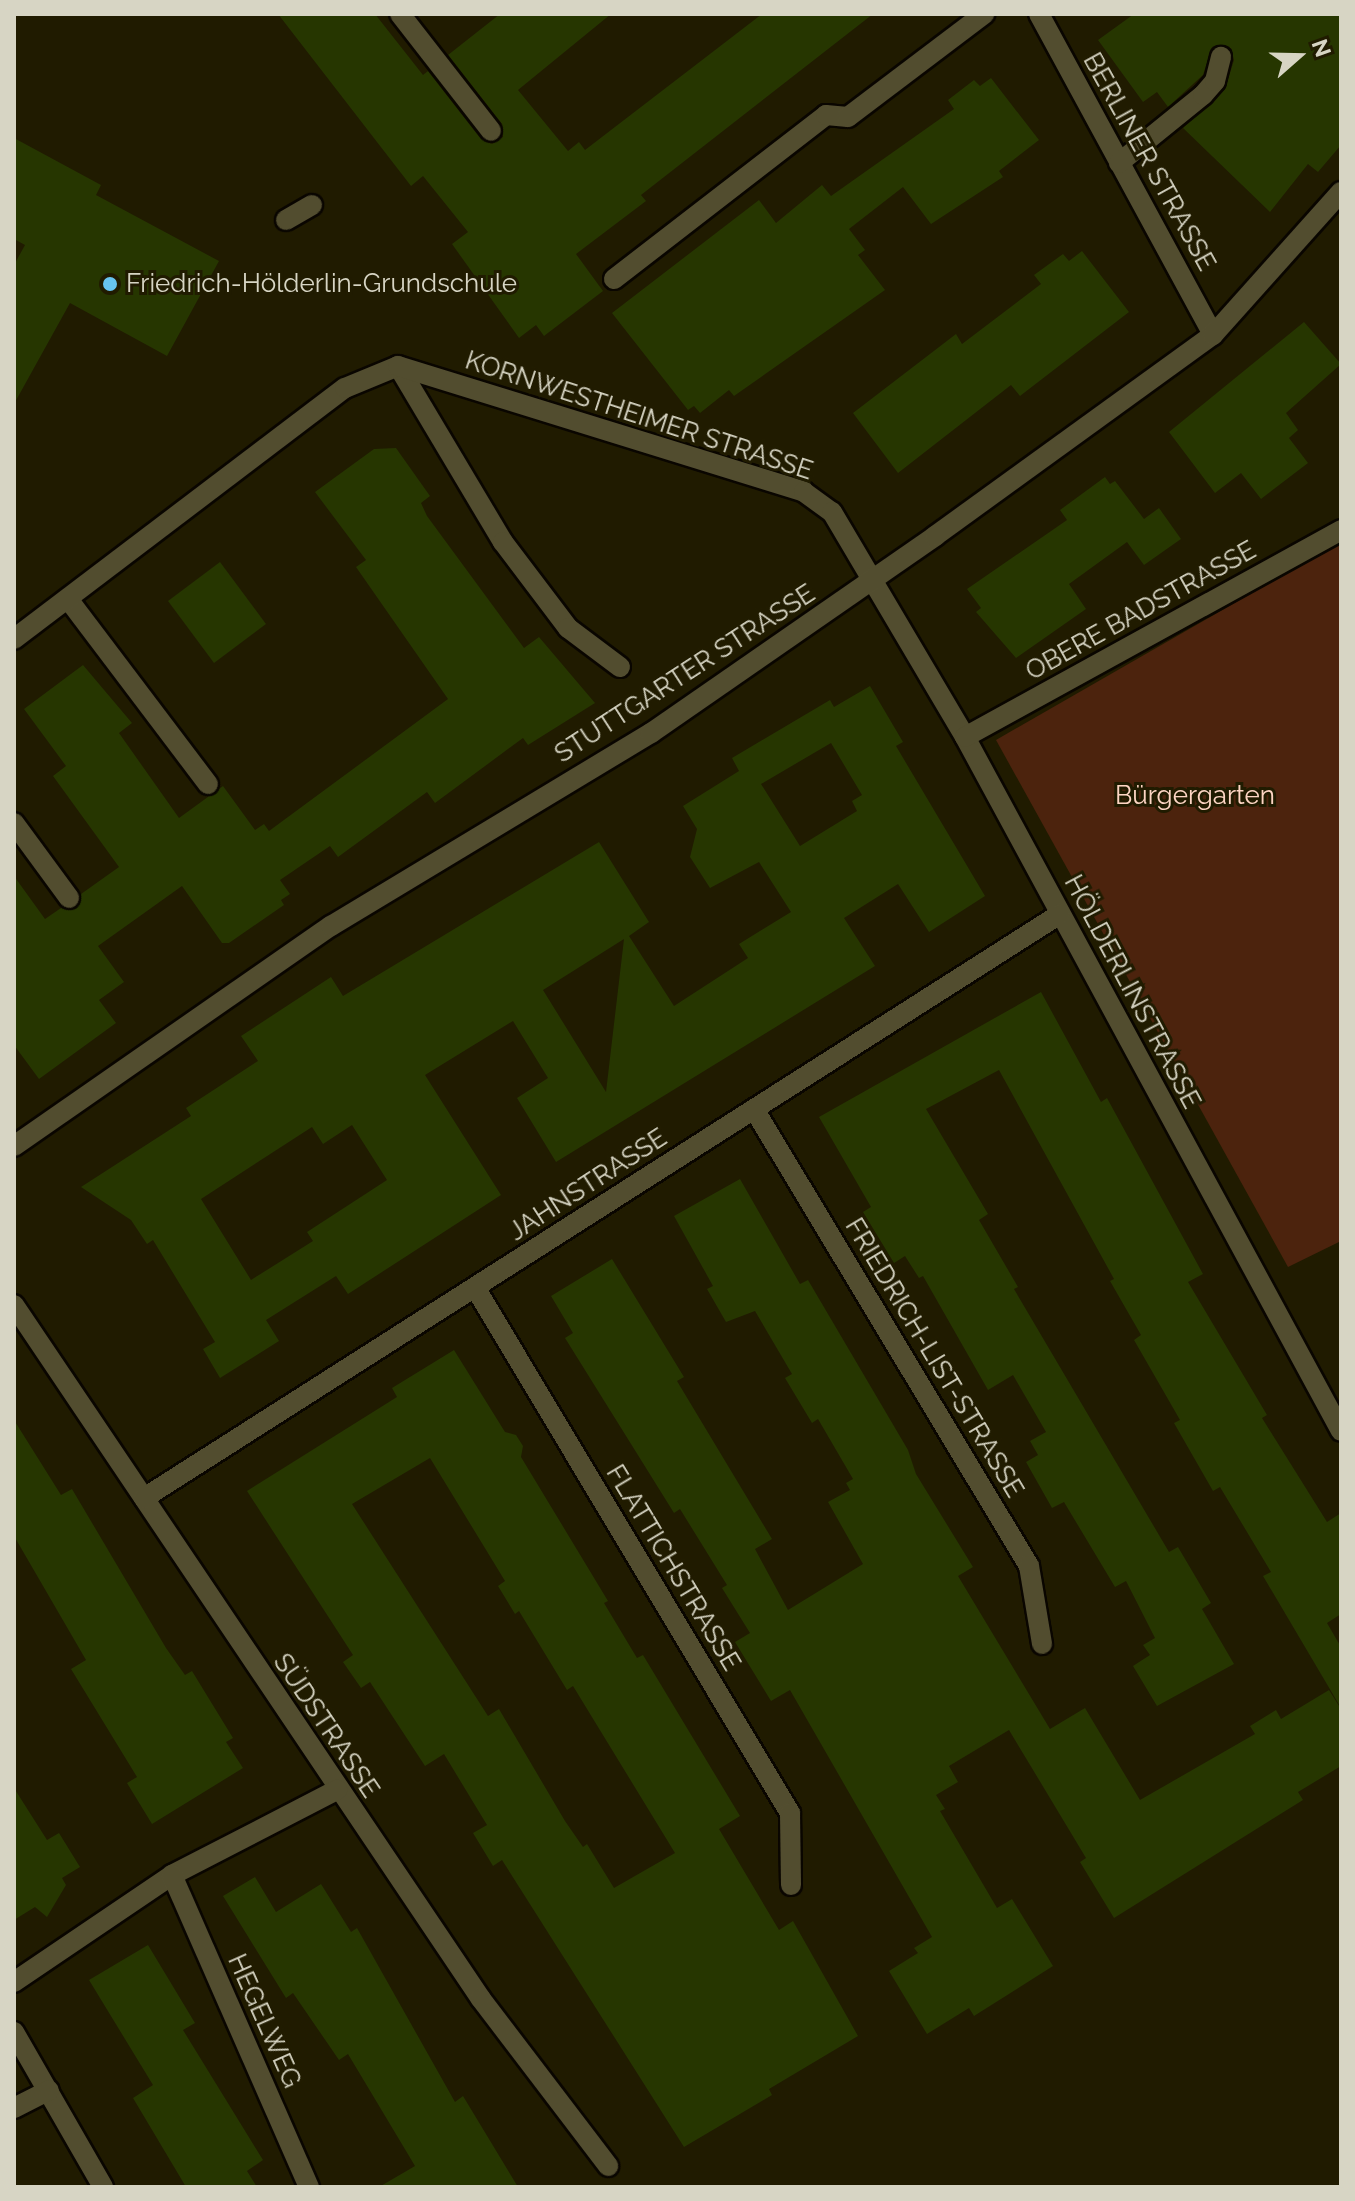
<!DOCTYPE html>
<html>
<head>
<meta charset="utf-8">
<style>
	body { margin:0 }
	#map { position:relative; width:1355px; height:2201px; overflow:hidden; background:#201b00; font-family:Raleway,sans-serif }
	div>[style] { position:absolute }
	[style*='--x'] { left:calc(var(--x)*1px); top:calc(var(--y)*1px); width:calc(var(--w)*1px); rotate:calc(var(--a)*1deg) }
	.green>* { inset:0; background:#4c230d }
	.building>* { inset:0; background:#263600 }
	.roads { filter:drop-shadow(2px 0 #0a0600) drop-shadow(-2px 0 #0a0600) drop-shadow(0 2px #0a0600) drop-shadow(0 -2px #0a0600) }
	.minor>* { height:20px; margin:-10px; padding:0 10px; transform-origin:10px; border-radius:10px; background:#524d2f }
	.dots>* { width:22px; height:22px; translate:-50% -50%; box-sizing:border-box; border:4px solid #201b00; border-radius:50% }
	span { translate:-50% -50%; white-space:nowrap; text-align:center; line-height:1.15; -webkit-text-stroke:6px #201b00; paint-order:stroke }
	.street-label { font-size:26px; color:#d7d5c4 }
	.poi-label { font-size:26px; color:#d7d5c4 }
	.left { translate:0 -50%; text-align:left }
	.park-label { font-size:26px; color:#fdd5c3 }
	.frame { position:absolute; inset:0; border:16px solid #d7d5c4; pointer-events:none }
	.north { position:absolute; left:1259px; top:16px; width:80px; height:80px; -webkit-text-stroke:6px #201b00; paint-order:stroke; rotate:70deg; font-size:22px; font-weight:700; line-height:32px; text-align:center; color:#d7d5c4 }
	.north::after { content:''; display:block; margin:auto; width:28px; height:36px; background:#d7d5c4; clip-path:polygon(50% 0,100% 100%,50% 72%,0 100%) }
</style>
</head>
<body>
<div id="map">
	<div class="green">
		<i style="clip-path:polygon(1341px 542px,1341px 1241px,1288px 1267px,996px 740px)"></i>
	</div>
	<div class="building">
		<i style="clip-path:polygon(278px 14px,375px 14px,423px 75px,428px 71px,481px 139px,492px 144px,503px 137px,502px 124px,448px 55px,500px 14px,611px 14px,518px 90px,568px 151px,579px 142px,585px 150px,762px 14px,873px 14px,641px 195px,646px 201px,576px 254px,603px 291px,544px 336px,536px 325px,519px 338px,452px 244px,468px 232px,423px 176px,411px 186px)"></i>
		<i style="clip-path:polygon(1134px 14px,1341px 14px,1341px 145px,1318px 172px,1308px 164px,1270px 212px,1183px 128px,1225px 89px,1234px 60px,1231px 48px,1212px 47px,1203px 75px,1168px 107px,1157px 92px,1143px 102px,1098px 40px)"></i>
		<i style="clip-path:polygon(991px 78px,1039px 140px,999px 171px,1003px 177px,931px 224px,903px 187px,849px 229px,865px 250px,858px 255px,885px 290px,734px 396px,729px 390px,700px 413px,694px 406px,688px 410px,612px 313px,759px 200px,776px 223px,822px 185px,831px 196px,954px 109px,948px 100px,974px 80px,980px 86px)"></i>
		<i style="clip-path:polygon(14px 138px,101px 185px,96px 195px,219px 261px,167px 356px,70px 303px,14px 404px,14px 265px,25px 245px,14px 239px)"></i>
		<i style="clip-path:polygon(1082px 251px,1129px 312px,1020px 396px,1011px 385px,898px 473px,853px 413px,956px 334px,962px 344px,1041px 284px,1034px 275px,1063px 254px,1069px 261px)"></i>
		<i style="clip-path:polygon(1304px 322px,1341px 364px,1286px 413px,1298px 430px,1289px 438px,1308px 463px,1261px 499px,1241px 473px,1215px 493px,1169px 432px)"></i>
		<i style="clip-path:polygon(396px 448px,430px 496px,421px 503px,427px 516px,524px 648px,539px 637px,595px 703px,528px 745px,523px 738px,435px 803px,427px 792px,338px 857px,330px 846px,280px 880px,290px 894px,281px 900px,284px 905px,229px 943px,222px 943px,182px 886px,98px 946px,124px 982px,99px 1000px,116px 1023px,39px 1079px,14px 1045px,14px 876px,45px 919px,61px 908px,76px 909px,81px 894px,119px 867px,53px 776px,66px 766px,24px 709px,83px 665px,132px 723px,119px 733px,179px 818px,223px 786px,255px 830px,264px 824px,269px 831px,448px 699px,356px 567px,366px 560px,315px 492px,374px 449px)"></i>
		<i style="clip-path:polygon(1105px 477px,1110px 484px,1115px 481px,1144px 519px,1159px 508px,1181px 539px,1144px 565px,1127px 542px,1069px 584px,1086px 609px,1016px 658px,976px 612px,981px 608px,967px 589px,1067px 520px,1060px 510px)"></i>
		<i style="clip-path:polygon(220px 562px,266px 624px,214px 663px,168px 601px)"></i>
		<i style="clip-path:polygon(evenodd,870px 686px,903px 742px,896px 746px,985px 896px,929px 932px,898px 884px,844px 918px,875px 966px,556px 1162px,517px 1098px,548px 1078px,513px 1021px,425px 1075px,501px 1195px,348px 1294px,336px 1276px,266px 1320px,279px 1341px,220px 1378px,203px 1349px,215px 1342px,153px 1240px,147px 1244px,131px 1220px,81px 1187px,191px 1116px,186px 1108px,258px 1061px,241px 1036px,331px 977px,343px 996px,599px 842px,649px 922px,629px 936px,674px 1006px,748px 958px,739px 944px,791px 912px,759px 862px,710px 888px,690px 857px,697px 829px,683px 806px,739px 771px,732px 758px,830px 700px,834px 707px,870px 686px,831px 743px,862px 795px,852px 801px,857px 811px,800px 846px,761px 784px,831px 743px,870px 686px,624px 939px,606px 1092px,543px 990px,624px 939px,870px 686px,352px 1125px,387px 1180px,307px 1232px,313px 1241px,251px 1280px,201px 1199px,312px 1127px,323px 1144px,352px 1125px)"></i>
		<i style="clip-path:polygon(1041px 992px,1101px 1102px,1107px 1098px,1203px 1274px,1188px 1282px,1267px 1415px,1262px 1418px,1327px 1522px,1341px 1513px,1341px 1614px,1327px 1623px,1341px 1647px,1341px 1708px,1263px 1576px,1271px 1572px,1220px 1487px,1213px 1491px,1174px 1423px,1180px 1420px,1134px 1340px,1141px 1335px,1110px 1281px,1114px 1279px,999px 1070px,926px 1109px,988px 1214px,979px 1220px,1018px 1287px,1014px 1289px,1169px 1552px,1178px 1547px,1211px 1603px,1202px 1609px,1234px 1664px,1157px 1706px,1133px 1666px,1150px 1655px,1143px 1645px,1155px 1638px,1126px 1581px,1115px 1587px,1064px 1502px,1052px 1508px,1026px 1462px,1038px 1455px,1030px 1441px,1046px 1432px,1013px 1375px,988px 1390px,923px 1276px,919px 1278px,905px 1256px,894px 1263px,863px 1212px,871px 1207px,819px 1117px)"></i>
		<i style="clip-path:polygon(740px 1179px,800px 1284px,808px 1280px,908px 1450px,916px 1474px,973px 1567px,958px 1576px,1050px 1729px,1085px 1708px,1140px 1800px,1255px 1734px,1250px 1726px,1276px 1710px,1281px 1719px,1329px 1690px,1341px 1709px,1341px 1766px,1298px 1792px,1303px 1800px,1114px 1918px,1080px 1862px,1086px 1858px,1009px 1730px,949px 1766px,958px 1782px,936px 1795px,945px 1809px,940px 1811px,997px 1908px,1012px 1899px,1053px 1966px,974px 2016px,969px 2008px,927px 2034px,889px 1971px,918px 1953px,914px 1948px,932px 1937px,790px 1690px,771px 1701px,735px 1642px,750px 1633px,722px 1588px,727px 1585px,680px 1509px,674px 1513px,565px 1338px,573px 1333px,551px 1296px,612px 1259px,684px 1377px,677px 1381px,772px 1539px,755px 1549px,788px 1610px,863px 1564px,828px 1502px,850px 1490px,846px 1483px,853px 1479px,818px 1419px,812px 1423px,785px 1378px,792px 1374px,755px 1311px,726px 1322px,707px 1289px,713px 1286px,674px 1216px)"></i>
		<i style="clip-path:polygon(evenodd,454px 1350px,505px 1432px,516px 1435px,523px 1446px,521px 1457px,608px 1601px,604px 1603px,637px 1658px,643px 1655px,740px 1816px,719px 1829px,779px 1930px,793px 1921px,858px 2036px,769px 2089px,772px 2095px,684px 2147px,502px 1860px,493px 1866px,473px 1833px,487px 1825px,444px 1754px,425px 1766px,370px 1682px,361px 1688px,343px 1662px,353px 1655px,247px 1491px,397px 1397px,392px 1388px,454px 1350px,430px 1458px,505px 1581px,498px 1586px,515px 1614px,519px 1611px,567px 1690px,573px 1686px,675px 1853px,614px 1888px,587px 1844px,583px 1847px,565px 1821px,499px 1709px,488px 1716px,352px 1504px,430px 1458px)"></i>
		<i style="clip-path:polygon(14px 1420px,61px 1495px,72px 1489px,166px 1648px,185px 1675px,192px 1671px,233px 1738px,226px 1742px,243px 1768px,152px 1824px,127px 1783px,137px 1777px,71px 1669px,86px 1660px,14px 1536px)"></i>
		<i style="clip-path:polygon(14px 1788px,47px 1840px,59px 1833px,80px 1867px,62px 1878px,66px 1885px,47px 1917px,35px 1907px,14px 1920px)"></i>
		<i style="clip-path:polygon(255px 1877px,276px 1912px,321px 1884px,351px 1932px,357px 1928px,455px 2102px,463px 2096px,518px 2187px,379px 2187px,415px 2166px,348px 2054px,339px 2060px,293px 1993px,286px 1998px,223px 1896px)"></i>
		<i style="clip-path:polygon(148px 1945px,195px 2023px,183px 2030px,263px 2160px,247px 2171px,257px 2187px,186px 2187px,133px 2098px,153px 2085px,89px 1980px)"></i>
	</div>
	<div class="roads">
		<div class="minor">
			<i style="--x:400;--y:14;--w:148;--a:52.1"></i>
			<i style="--x:1039;--y:14;--w:365;--a:61.5"></i>
			<i style="--x:1119;--y:163;--w:108;--a:-39"></i>
			<i style="--x:1203;--y:95;--w:18;--a:-49"></i>
			<i style="--x:1215;--y:81;--w:25;--a:-76"></i>
			<i style="--x:286;--y:220;--w:30;--a:-30"></i>
			<i style="--x:614;--y:279;--w:268;--a:-37.7"></i>
			<i style="--x:826;--y:115;--w:22;--a:5"></i>
			<i style="--x:848;--y:117;--w:171;--a:-37.1"></i>
			<i style="--x:398;--y:366;--w:205;--a:59.2"></i>
			<i style="--x:503;--y:542;--w:108;--a:52.9"></i>
			<i style="--x:568;--y:628;--w:65;--a:36.9"></i>
			<i style="--x:68;--y:599;--w:232;--a:52.9"></i>
			<i style="--x:14;--y:639;--w:415;--a:-37.2"></i>
			<i style="--x:345;--y:388;--w:57;--a:-22.5"></i>
			<i style="--x:398;--y:366;--w:425;--a:17.2"></i>
			<i style="--x:804;--y:492;--w:34;--a:36"></i>
			<i style="--x:832;--y:512;--w:261;--a:59.4"></i>
			<i style="--x:965;--y:737;--w:789;--a:61.55"></i>
			<i style="--x:965;--y:737;--w:429;--a:-28.8"></i>
			<i style="--x:14;--y:823;--w:93;--a:53.7"></i>
			<i style="--x:754;--y:1109;--w:533;--a:58.96"></i>
			<i style="--x:1029;--y:1566;--w:79;--a:80.5"></i>
			<i style="--x:14;--y:1146;--w:386;--a:-34.8"></i>
			<i style="--x:331;--y:926;--w:374;--a:-31.1"></i>
			<i style="--x:651;--y:733;--w:346;--a:-34.7"></i>
			<i style="--x:935;--y:536;--w:343;--a:-35.9"></i>
			<i style="--x:1213;--y:335;--w:192;--a:-48.2"></i>
			<i style="--x:476;--y:1289;--w:611;--a:59.07"></i>
			<i style="--x:790;--y:1813;--w:72;--a:89.2"></i>
			<i style="--x:14;--y:1305;--w:836;--a:56.06"></i>
			<i style="--x:481;--y:1999;--w:210;--a:52.7"></i>
			<i style="--x:144;--y:1498;--w:1086;--a:-32.52"></i>
			<i style="--x:172;--y:1875;--w:186;--a:-27.3"></i>
			<i style="--x:14;--y:1982;--w:191;--a:-34.1"></i>
			<i style="--x:172;--y:1875;--w:341;--a:66.3"></i>
			<i style="--x:14;--y:2032;--w:179;--a:60.1"></i>
			<i style="--x:14;--y:2108;--w:39;--a:-27"></i>
		</div>
	</div>
	<div class="dots">
		<i style="left:110px;top:284px;background:#67c4f0"></i>
	</div>
	<div class="street-label">
		<span style="left:1149px;top:162px;rotate:61deg">BERLINER STRASSE</span>
		<span style="left:639px;top:416px;rotate:18deg">KORNWESTHEIMER STRASSE</span>
		<span style="left:1141px;top:611px;rotate:-29deg">OBERE BADSTRASSE</span>
		<span style="left:685px;top:674px;rotate:-33deg">STUTTGARTER STRASSE</span>
		<span style="left:1132px;top:992px;rotate:62deg">HÖLDERLINSTRASSE</span>
		<span style="left:588px;top:1185px;rotate:-33deg">JAHNSTRASSE</span>
		<span style="left:934px;top:1358px;rotate:59deg">FRIEDRICH-LIST-STRASSE</span>
		<span style="left:673px;top:1568px;rotate:59deg">FLATTICHSTRASSE</span>
		<span style="left:326px;top:1726px;rotate:56deg">SÜDSTRASSE</span>
		<span style="left:264px;top:2021px;rotate:66deg">HEGELWEG</span>
	</div>
	<div class="poi-label">
		<span class="left" style="left:126px;top:284px">Friedrich-Hölderlin-Grundschule</span>
	</div>
	<div class="park-label">
		<span style="left:1195px;top:796px">Bürgergarten</span>
	</div>
	<div class="frame"></div>
	<div class="north">N</div>
</div>
</body>
</html>
